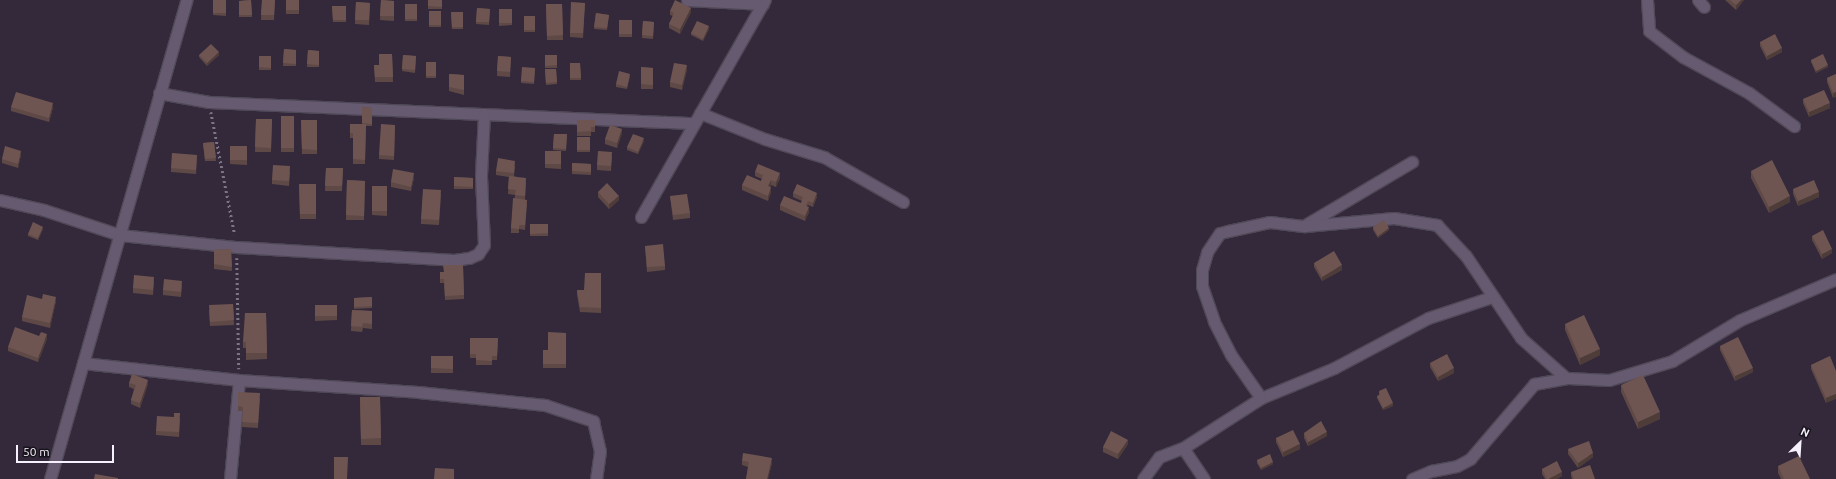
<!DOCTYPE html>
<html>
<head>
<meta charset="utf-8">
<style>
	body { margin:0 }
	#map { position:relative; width:1836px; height:479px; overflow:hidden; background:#33293b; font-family:Ubuntu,sans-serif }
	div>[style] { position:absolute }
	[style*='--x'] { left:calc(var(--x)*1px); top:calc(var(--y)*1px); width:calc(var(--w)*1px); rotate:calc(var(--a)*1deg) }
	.path>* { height:2.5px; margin-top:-1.25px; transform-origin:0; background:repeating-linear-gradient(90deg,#7d7585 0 2px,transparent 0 5px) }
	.roads { filter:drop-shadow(1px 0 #4f4857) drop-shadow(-1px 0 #4f4857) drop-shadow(0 1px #4f4857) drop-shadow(0 -1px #4f4857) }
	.street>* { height:11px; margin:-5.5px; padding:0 5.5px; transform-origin:5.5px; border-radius:5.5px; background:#655a6f }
	.wall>* { inset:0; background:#5f4947 }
	.shaded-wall>* { inset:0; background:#4e3c39 }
	.building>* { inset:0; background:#6f5552 }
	span { translate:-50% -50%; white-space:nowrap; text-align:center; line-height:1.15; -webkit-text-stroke:4px #18141c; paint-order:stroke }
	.north { position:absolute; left:1780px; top:423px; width:40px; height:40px; -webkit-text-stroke:3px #18141c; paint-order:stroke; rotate:25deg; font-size:11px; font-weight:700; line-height:16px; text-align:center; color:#f7f1fd }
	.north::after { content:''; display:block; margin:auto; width:14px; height:18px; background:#f7f1fd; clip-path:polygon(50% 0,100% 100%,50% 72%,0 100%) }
	.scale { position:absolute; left:16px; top:445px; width:98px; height:18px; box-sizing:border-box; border:2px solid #f7f1fd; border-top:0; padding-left:5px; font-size:12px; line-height:14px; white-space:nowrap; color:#f7f1fd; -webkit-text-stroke:3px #18141c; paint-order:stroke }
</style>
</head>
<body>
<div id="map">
	<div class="path">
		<i style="--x:211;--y:112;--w:125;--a:79"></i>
		<i style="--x:237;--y:258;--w:111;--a:89"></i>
	</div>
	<div class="roads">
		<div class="street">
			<i style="--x:687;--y:0;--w:76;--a:3"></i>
			<i style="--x:1647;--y:0;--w:31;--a:86"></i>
			<i style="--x:1649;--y:31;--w:43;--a:37.4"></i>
			<i style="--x:1683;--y:57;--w:75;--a:28.6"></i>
			<i style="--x:1749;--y:93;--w:56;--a:36.3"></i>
			<i style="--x:1698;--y:0;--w:9;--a:49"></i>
			<i style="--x:159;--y:93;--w:51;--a:10.2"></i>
			<i style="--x:209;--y:102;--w:485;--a:2.5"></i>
			<i style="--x:700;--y:113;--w:70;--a:21.8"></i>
			<i style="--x:765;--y:139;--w:62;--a:17"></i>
			<i style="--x:824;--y:157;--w:91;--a:29.7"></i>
			<i style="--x:0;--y:200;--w:45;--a:12.8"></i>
			<i style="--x:44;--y:210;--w:80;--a:18.2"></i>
			<i style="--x:120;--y:235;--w:118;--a:5.9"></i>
			<i style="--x:237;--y:247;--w:217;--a:3.4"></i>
			<i style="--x:454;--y:260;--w:15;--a:-8"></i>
			<i style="--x:469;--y:258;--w:10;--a:-24"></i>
			<i style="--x:478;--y:254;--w:11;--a:-56"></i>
			<i style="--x:484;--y:245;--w:70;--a:-92.5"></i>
			<i style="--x:481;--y:175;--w:61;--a:-87.2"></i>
			<i style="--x:641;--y:217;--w:250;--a:-60.3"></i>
			<i style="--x:1307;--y:224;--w:122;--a:-30.6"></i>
			<i style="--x:83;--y:363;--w:157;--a:6.2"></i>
			<i style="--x:239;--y:380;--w:179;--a:3.8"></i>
			<i style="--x:418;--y:392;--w:128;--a:5.8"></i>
			<i style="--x:545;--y:405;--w:51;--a:18.4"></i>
			<i style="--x:593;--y:421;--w:31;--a:77"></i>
			<i style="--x:600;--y:451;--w:28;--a:98"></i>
			<i style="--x:1261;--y:398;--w:79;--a:-22.3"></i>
			<i style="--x:1334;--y:368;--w:106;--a:-28"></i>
			<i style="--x:1428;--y:318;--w:67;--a:-18.2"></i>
			<i style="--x:50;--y:479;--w:498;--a:-74.1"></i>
			<i style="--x:230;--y:479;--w:99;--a:-84.8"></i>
			<i style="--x:1143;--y:479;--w:27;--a:-54"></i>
			<i style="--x:1159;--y:457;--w:26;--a:-21"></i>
			<i style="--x:1204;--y:479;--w:37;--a:-124"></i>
			<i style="--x:1183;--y:448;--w:93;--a:-32.7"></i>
			<i style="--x:1261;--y:398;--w:52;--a:-124.9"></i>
			<i style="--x:1231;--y:355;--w:38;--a:-117"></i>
			<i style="--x:1214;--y:321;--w:37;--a:-109"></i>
			<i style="--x:1202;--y:286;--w:16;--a:-90"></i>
			<i style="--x:1202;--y:270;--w:19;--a:-74"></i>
			<i style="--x:1207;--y:252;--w:23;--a:-56"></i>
			<i style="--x:1220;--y:233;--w:8;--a:-14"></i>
			<i style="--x:1228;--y:231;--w:43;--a:-12.1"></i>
			<i style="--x:1270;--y:222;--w:35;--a:7"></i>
			<i style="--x:1305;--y:226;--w:89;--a:-5.1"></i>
			<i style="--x:1394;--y:218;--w:44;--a:9.2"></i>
			<i style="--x:1437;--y:225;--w:42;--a:46.9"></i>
			<i style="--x:1466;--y:256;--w:99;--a:56.1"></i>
			<i style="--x:1521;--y:338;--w:60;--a:41.6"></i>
			<i style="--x:1412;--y:479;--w:21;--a:-23"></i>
			<i style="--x:1431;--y:471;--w:26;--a:-11"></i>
			<i style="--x:1457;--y:466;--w:15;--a:-28"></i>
			<i style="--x:1470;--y:459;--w:99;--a:-49.5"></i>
			<i style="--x:1534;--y:384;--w:35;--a:-10"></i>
			<i style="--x:1568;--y:378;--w:41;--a:2.8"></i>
			<i style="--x:1609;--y:380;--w:66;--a:-16.8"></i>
			<i style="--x:1672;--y:361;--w:79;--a:-31.1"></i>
			<i style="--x:1740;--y:320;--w:104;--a:-23.1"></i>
		</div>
	</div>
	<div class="wall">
		<i style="clip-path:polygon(213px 0,226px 0,226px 16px,213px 15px)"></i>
		<i style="clip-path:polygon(251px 0,252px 17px,239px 17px,239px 1px)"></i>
		<i style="clip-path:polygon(262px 0,275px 0,274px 20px,261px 20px)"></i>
		<i style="clip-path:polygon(286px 0,299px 0,299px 14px,286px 14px)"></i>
		<i style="clip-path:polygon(381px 0,394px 1px,394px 21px,380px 20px)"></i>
		<i style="clip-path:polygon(428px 0,442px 0,442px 9px,428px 9px)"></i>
		<i style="clip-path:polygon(1725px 0,1744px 0,1736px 10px)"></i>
		<i style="clip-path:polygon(356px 2px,370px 3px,369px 25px,355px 24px)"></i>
		<i style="clip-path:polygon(585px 3px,583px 38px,570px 37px,570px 33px)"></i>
		<i style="clip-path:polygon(405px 4px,417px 4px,417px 21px,405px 21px)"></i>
		<i style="clip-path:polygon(546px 4px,562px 4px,563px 40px,547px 40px)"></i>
		<i style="clip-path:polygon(332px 6px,346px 6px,346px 22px,333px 22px)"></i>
		<i style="clip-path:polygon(477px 8px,490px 9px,489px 25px,476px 24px)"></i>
		<i style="clip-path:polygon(499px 9px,512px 9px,512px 25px,499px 26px)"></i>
		<i style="clip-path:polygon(429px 11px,441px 11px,441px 27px,429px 27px)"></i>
		<i style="clip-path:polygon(670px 11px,691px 12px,680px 34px,669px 28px,669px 24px,673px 16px,670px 15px)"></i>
		<i style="clip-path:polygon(451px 12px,463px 12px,463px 29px,452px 29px)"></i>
		<i style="clip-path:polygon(596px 13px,609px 15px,607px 30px,594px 29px)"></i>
		<i style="clip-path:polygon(524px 16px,535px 16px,535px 32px,524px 32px)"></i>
		<i style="clip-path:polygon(619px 20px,632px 20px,632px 37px,619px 37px)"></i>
		<i style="clip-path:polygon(643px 21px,654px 22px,653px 39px,642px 38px)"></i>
		<i style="clip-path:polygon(709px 29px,703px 41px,691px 35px,691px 33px)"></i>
		<i style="clip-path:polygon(1760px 42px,1782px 52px,1767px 60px,1760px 46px)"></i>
		<i style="clip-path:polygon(284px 49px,296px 50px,296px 66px,283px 66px)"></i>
		<i style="clip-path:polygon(308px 50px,319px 51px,319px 67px,307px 67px)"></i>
		<i style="clip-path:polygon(392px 54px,393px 82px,375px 82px,374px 65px,379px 65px)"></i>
		<i style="clip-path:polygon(199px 55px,219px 55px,207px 66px,199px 57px)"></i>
		<i style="clip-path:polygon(403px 55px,416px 56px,415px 73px,402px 71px)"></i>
		<i style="clip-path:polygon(545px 55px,557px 55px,557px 68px,545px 68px)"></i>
		<i style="clip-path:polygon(259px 56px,271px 56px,271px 70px,259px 70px)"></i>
		<i style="clip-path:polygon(498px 56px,511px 57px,510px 77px,497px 76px)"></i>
		<i style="clip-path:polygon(1811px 60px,1828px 67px,1816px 73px,1811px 62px)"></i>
		<i style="clip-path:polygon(426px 62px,436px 62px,436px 78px,426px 78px)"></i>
		<i style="clip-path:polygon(570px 63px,580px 63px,581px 80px,570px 80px)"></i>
		<i style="clip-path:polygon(641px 67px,653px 68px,653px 89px,641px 89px)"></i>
		<i style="clip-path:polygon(535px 68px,534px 84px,521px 83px,521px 81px)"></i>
		<i style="clip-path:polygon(545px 69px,556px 69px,557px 84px,546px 85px)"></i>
		<i style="clip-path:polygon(687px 70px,682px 90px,670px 87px,670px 82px)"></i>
		<i style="clip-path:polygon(449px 74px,464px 75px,464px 95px,449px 91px)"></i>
		<i style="clip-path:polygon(1836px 74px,1833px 98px,1827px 82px,1827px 78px)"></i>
		<i style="clip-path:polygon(630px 76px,627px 89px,616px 87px,616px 84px)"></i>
		<i style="clip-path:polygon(1803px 99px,1830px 108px,1809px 117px,1803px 103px)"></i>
		<i style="clip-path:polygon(11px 107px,53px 108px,49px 122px,11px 111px)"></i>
		<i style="clip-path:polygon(362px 107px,372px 108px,372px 126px,366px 126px,365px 164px,353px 164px,353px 138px,350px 138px,350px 124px,362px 124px)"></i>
		<i style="clip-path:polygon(281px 116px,294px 116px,294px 152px,281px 152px)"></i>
		<i style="clip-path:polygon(256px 119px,272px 119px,271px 152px,255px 152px)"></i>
		<i style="clip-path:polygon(301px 120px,317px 120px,317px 154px,302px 154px)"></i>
		<i style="clip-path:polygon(577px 120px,595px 120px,595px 132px,591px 132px,591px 136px,577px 136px)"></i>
		<i style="clip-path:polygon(395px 125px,394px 160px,379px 159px,379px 155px)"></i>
		<i style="clip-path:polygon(622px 133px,617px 148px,605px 144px,605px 139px)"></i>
		<i style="clip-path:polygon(554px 134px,567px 134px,566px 151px,553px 150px)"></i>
		<i style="clip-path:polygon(577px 137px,590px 137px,590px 152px,577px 152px)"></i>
		<i style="clip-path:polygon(644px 141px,638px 154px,627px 150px,627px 147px)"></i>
		<i style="clip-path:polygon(214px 142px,216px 161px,205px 161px,203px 143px)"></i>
		<i style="clip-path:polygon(230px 146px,247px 146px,247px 165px,230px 164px)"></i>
		<i style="clip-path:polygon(545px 151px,561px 151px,561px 169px,545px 168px)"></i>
		<i style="clip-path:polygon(21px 155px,18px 168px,2px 163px,2px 159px)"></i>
		<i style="clip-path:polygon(197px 155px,196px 174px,171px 172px,171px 168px)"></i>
		<i style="clip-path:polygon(612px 156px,611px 171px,597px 170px,597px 165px)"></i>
		<i style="clip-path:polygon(572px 163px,591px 164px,591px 175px,572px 174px)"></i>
		<i style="clip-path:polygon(515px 166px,514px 176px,526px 182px,525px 199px,527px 204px,525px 230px,519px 229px,519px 233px,511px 233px,511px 228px,515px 195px,508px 194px,509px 177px,496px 175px,496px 171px)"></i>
		<i style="clip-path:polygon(326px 168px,343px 168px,342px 191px,325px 191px)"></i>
		<i style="clip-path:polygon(290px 171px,289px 186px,272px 184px,272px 180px)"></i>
		<i style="clip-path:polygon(1751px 171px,1790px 202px,1769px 213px,1751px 178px)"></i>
		<i style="clip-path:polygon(755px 172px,780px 178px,776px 187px,771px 185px,770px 187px,771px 192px,768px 201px,742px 190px,742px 185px,761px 181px,762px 179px,755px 176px)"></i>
		<i style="clip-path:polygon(454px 177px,473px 178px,473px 189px,454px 189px)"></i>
		<i style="clip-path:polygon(414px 178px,411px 191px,391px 187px,391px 182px)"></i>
		<i style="clip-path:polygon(347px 180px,365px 181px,364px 220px,346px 220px)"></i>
		<i style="clip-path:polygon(299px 184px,316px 184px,316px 219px,300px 219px)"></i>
		<i style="clip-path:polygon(372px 186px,387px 186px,387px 216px,372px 215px)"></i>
		<i style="clip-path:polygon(1793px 189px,1819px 197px,1798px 206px,1793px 194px)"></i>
		<i style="clip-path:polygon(598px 192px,619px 200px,609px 209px,598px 197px)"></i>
		<i style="clip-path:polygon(793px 193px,817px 197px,813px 207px,808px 205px,807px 206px,809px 212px,805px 221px,780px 210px,780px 205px,801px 203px,802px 201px,793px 197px)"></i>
		<i style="clip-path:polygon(441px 194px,439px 225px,421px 224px,421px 219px)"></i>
		<i style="clip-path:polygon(670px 196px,690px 213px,690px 218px,673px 220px)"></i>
		<i style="clip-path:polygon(530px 224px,548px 224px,548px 236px,530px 236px)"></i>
		<i style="clip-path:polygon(1373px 227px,1389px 230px,1378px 238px,1373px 230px)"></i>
		<i style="clip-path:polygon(43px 229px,38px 240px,28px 236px,28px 234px)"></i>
		<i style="clip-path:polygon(1812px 236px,1832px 253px,1822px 259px,1812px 240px)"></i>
		<i style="clip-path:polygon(645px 246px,665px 266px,665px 270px,647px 272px)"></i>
		<i style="clip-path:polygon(231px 249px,232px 271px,214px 269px,214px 250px)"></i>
		<i style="clip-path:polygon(1314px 263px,1342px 270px,1322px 281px,1314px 267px)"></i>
		<i style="clip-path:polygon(463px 265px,464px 299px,445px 300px,444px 283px,440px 283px,440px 277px,444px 272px)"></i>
		<i style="clip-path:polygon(601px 273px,601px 313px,580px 312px,577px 295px,577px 290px,584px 290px)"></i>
		<i style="clip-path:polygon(154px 281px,153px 295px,133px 293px,133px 288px)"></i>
		<i style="clip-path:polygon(182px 285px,181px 297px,163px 295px,163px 290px)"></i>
		<i style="clip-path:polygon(372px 297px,372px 308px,354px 309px,354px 298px)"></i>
		<i style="clip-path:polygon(42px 299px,56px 301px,50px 328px,22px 321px,22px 317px)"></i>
		<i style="clip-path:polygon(233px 304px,234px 325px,210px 326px,209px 310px)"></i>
		<i style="clip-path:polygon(315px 305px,337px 305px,337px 320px,315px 321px)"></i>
		<i style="clip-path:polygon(352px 310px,372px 311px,372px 329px,363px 328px,362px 332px,351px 331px)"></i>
		<i style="clip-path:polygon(266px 313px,267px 359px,246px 360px,246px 348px,243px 348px,243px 342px)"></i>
		<i style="clip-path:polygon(1565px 324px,1600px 355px,1580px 365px,1565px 330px)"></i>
		<i style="clip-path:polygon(566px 333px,566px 368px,543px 368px,543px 350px,548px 350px)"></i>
		<i style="clip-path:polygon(470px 338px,498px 338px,497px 360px,492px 360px,492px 365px,476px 365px,476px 358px,470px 358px)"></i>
		<i style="clip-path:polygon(47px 339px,38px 362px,8px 351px,8px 347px)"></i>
		<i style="clip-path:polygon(1720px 346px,1753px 372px,1735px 381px,1720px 350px)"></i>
		<i style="clip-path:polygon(431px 356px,453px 356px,453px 373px,431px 373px)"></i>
		<i style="clip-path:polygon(1830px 356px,1826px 403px,1811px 369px,1811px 365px)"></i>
		<i style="clip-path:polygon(1430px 363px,1454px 373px,1438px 381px,1430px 367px)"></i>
		<i style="clip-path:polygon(129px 383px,148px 384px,140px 408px,131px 404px,131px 400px,134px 389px,129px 387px)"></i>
		<i style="clip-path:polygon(1621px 385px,1660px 419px,1638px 429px,1621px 392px)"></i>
		<i style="clip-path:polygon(1379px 391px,1393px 406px,1383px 410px,1377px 398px,1377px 396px,1379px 395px)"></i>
		<i style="clip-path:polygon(360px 397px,380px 397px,381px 445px,361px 445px)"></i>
		<i style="clip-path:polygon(260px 398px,258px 428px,242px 427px,243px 411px,238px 411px,238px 406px)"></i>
		<i style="clip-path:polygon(180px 418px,179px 437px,156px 435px,156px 431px)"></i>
		<i style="clip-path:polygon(1304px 433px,1327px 436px,1308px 446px,1304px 438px)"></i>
		<i style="clip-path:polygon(1276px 438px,1300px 449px,1283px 457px,1276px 442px)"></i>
		<i style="clip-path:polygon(1128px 444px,1118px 459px,1103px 452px,1103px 447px)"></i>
		<i style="clip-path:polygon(1568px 449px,1593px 457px,1578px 468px,1568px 454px)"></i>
		<i style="clip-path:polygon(1257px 460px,1273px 464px,1261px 470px,1257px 463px)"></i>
		<i style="clip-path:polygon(742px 461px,772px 463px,768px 479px,746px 479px,748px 467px,742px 465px)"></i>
		<i style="clip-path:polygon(1778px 466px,1810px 479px,1781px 479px,1778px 473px)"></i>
		<i style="clip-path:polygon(1542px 469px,1562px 476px,1557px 479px,1545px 479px,1542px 474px)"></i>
		<i style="clip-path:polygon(1571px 472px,1595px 479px,1572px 479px,1571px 476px)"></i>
	</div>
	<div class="shaded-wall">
		<i style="clip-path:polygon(1741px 0,1744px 0,1736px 10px,1736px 5px)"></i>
		<i style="clip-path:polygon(691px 8px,691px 12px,680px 34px,680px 29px)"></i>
		<i style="clip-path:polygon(709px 26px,709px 29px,703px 41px,703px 39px)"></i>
		<i style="clip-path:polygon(1782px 48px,1782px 52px,1767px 60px,1767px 56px)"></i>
		<i style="clip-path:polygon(219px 52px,219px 55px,207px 66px,207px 63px)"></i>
		<i style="clip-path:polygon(687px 65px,687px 70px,682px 90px,682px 85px)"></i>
		<i style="clip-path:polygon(1828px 65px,1828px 67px,1816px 73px,1816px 71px)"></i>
		<i style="clip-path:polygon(1836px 92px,1836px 97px,1833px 98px,1833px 93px)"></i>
		<i style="clip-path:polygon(53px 103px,53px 108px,49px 122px,49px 118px)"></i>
		<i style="clip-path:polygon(1830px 103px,1830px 108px,1809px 117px,1809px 112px)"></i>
		<i style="clip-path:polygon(622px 129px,622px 133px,617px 148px,617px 143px)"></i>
		<i style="clip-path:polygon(644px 138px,644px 141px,638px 154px,638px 152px)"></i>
		<i style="clip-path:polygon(21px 151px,21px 155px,18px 168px,18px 164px)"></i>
		<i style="clip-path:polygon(414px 173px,414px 178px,411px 191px,411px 187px)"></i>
		<i style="clip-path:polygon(780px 173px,780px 178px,776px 187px,776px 182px)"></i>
		<i style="clip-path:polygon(771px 180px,771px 185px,768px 190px,768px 186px)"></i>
		<i style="clip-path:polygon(771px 187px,771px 192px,768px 201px,768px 196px)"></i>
		<i style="clip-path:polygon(1819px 192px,1819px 197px,1798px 206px,1798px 201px)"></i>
		<i style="clip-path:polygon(817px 193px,817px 197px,813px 207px,813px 203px)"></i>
		<i style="clip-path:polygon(619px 196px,619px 200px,609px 209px,609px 204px)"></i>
		<i style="clip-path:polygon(1790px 196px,1790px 202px,1769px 213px,1769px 207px)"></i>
		<i style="clip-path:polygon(809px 207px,809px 212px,805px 221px,805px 216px)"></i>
		<i style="clip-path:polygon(43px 227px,43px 229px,38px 240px,38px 238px)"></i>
		<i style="clip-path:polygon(1389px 228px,1389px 230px,1378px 238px,1378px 236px)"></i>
		<i style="clip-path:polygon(1832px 249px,1832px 253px,1822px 259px,1822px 254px)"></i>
		<i style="clip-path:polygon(1342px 265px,1342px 270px,1322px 281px,1322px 277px)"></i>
		<i style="clip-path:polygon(56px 297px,56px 301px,50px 328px,50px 323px)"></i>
		<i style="clip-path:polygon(47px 334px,47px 339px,38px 362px,38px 358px)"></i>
		<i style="clip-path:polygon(1600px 349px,1600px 355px,1580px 365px,1580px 358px)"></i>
		<i style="clip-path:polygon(1454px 368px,1454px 373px,1438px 381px,1438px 377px)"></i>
		<i style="clip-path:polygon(1753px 368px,1753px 372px,1735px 381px,1735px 376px)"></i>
		<i style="clip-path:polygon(148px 380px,148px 384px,140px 408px,140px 403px)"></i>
		<i style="clip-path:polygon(1836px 394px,1836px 399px,1826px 403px,1826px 398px)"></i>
		<i style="clip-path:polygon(1393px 403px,1393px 406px,1383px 410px,1383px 408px)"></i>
		<i style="clip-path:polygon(1660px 412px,1660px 419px,1638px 429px,1638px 422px)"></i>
		<i style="clip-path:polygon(1327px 432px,1327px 436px,1308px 446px,1308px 442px)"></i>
		<i style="clip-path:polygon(1128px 440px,1128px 444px,1118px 459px,1118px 454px)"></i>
		<i style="clip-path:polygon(1300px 444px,1300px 449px,1283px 457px,1283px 452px)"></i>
		<i style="clip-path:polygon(1593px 453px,1593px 457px,1578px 468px,1578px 463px)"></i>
		<i style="clip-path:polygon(772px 458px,772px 463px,768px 479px,767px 479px)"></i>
		<i style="clip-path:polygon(1273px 462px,1273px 464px,1261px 470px,1261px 468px)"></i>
		<i style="clip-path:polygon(1562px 472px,1562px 476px,1557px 479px,1548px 479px)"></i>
	</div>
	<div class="building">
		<i style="clip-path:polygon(213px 0,226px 0,226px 13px,213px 13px)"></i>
		<i style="clip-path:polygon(251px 0,252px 15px,239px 15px,239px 1px)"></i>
		<i style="clip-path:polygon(262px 0,275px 0,274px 15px,261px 15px)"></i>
		<i style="clip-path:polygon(286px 0,299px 0,299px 10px,286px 10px)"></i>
		<i style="clip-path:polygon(381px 0,394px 1px,394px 16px,380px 16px)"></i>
		<i style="clip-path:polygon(428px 0,442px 0,442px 7px,428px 6px)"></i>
		<i style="clip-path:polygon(675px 0,691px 8px,680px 29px,669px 24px,674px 13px,670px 11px)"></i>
		<i style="clip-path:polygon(1730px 0,1741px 0,1736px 5px)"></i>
		<i style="clip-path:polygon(356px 2px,370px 3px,369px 20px,355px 20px)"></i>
		<i style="clip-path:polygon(571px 2px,585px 3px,583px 33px,570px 33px)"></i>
		<i style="clip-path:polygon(405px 4px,417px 4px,417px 19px,405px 19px)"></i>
		<i style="clip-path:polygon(546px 4px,562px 4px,563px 35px,547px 36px)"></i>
		<i style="clip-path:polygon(332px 6px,346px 6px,346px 20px,333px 20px)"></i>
		<i style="clip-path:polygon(477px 8px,490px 9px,489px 22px,476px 22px)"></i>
		<i style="clip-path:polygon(499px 9px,512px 9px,512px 23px,499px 23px)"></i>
		<i style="clip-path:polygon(429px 11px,441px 11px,441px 25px,429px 25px)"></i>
		<i style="clip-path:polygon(451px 12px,463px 12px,463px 27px,452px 27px)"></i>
		<i style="clip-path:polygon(596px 13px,609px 15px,607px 28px,594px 27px)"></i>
		<i style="clip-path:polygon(524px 16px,535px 16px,535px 30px,524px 30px)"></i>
		<i style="clip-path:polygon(619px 20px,632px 20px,632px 34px,619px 34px)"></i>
		<i style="clip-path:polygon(643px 21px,654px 22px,653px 36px,642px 35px)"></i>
		<i style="clip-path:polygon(697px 21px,709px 26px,703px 39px,691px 33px)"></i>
		<i style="clip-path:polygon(1775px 34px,1782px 48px,1767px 56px,1760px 42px)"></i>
		<i style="clip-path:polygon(211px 44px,219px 52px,207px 63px,199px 55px)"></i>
		<i style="clip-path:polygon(284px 49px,296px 50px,296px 64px,283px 63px)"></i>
		<i style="clip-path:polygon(308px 50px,319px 51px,319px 65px,307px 64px)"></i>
		<i style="clip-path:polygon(379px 54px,392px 54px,393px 77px,375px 77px,374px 65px,379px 65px)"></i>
		<i style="clip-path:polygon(1823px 54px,1828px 65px,1816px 71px,1811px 60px)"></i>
		<i style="clip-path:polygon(403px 55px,416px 56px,415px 70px,402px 69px)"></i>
		<i style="clip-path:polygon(545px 55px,557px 55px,557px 65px,545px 66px)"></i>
		<i style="clip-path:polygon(259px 56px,271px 56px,271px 68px,259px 67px)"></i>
		<i style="clip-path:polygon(498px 56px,511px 57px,510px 72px,497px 71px)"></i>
		<i style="clip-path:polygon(426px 62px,436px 62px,436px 76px,426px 76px)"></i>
		<i style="clip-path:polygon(570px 63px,580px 63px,581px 78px,570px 78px)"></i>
		<i style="clip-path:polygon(674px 63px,687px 65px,682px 85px,670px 82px)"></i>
		<i style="clip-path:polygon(522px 67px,535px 68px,534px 82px,521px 81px)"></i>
		<i style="clip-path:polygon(641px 67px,653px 68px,653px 85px,641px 84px)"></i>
		<i style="clip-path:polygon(545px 69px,556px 69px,557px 82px,546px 83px)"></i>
		<i style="clip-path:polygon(619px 71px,630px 74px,627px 87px,616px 84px)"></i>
		<i style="clip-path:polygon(449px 74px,464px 75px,464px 90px,449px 87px)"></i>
		<i style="clip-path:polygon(1836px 74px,1836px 92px,1833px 93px,1827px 78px)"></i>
		<i style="clip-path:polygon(1824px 90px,1830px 103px,1809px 112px,1803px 99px)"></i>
		<i style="clip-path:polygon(16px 92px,53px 103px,49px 118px,11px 107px)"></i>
		<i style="clip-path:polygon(362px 107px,372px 108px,372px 124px,362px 123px)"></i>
		<i style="clip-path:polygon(281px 116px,294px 116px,294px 148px,281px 148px)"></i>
		<i style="clip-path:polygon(256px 119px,272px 119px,271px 148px,255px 147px)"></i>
		<i style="clip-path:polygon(301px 120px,317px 120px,317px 150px,302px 149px)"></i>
		<i style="clip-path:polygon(577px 120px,595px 120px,595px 127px,591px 127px,591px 131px,577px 132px)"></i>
		<i style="clip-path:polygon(350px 124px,366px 124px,365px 160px,353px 159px,353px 133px,350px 133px)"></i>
		<i style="clip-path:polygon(381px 124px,395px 125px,394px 156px,379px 155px)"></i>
		<i style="clip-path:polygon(610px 125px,622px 129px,617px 143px,605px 139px)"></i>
		<i style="clip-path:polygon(554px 134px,567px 134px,566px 149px,553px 148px)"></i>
		<i style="clip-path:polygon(633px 134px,644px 138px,638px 152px,627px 147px)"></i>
		<i style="clip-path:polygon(577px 137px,590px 137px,590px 150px,577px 150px)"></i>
		<i style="clip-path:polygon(214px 142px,216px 158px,205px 159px,203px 143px)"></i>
		<i style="clip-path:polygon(5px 146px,21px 151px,18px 164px,2px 159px)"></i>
		<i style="clip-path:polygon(230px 146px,247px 146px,247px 160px,230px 160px)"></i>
		<i style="clip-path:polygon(545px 151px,561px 151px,561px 164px,545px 164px)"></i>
		<i style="clip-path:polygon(598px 151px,612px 152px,611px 166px,597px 165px)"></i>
		<i style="clip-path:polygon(172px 153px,197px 155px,196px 170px,171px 168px)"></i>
		<i style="clip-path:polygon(498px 158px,515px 161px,514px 173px,496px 171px)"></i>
		<i style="clip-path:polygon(1772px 160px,1790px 196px,1769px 207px,1751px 171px)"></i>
		<i style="clip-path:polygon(572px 163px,591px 164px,591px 172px,572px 171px)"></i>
		<i style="clip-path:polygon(758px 164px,780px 173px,776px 182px,771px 180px,768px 186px,771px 187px,768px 196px,742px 185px,747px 175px,761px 181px,763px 175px,755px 172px)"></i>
		<i style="clip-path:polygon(273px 165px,290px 166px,289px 181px,272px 180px)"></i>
		<i style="clip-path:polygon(326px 168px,343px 168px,342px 186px,325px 186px)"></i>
		<i style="clip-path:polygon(393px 169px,414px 173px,411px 187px,391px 182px)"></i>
		<i style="clip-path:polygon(509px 176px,526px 178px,525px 196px,515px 195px,516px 190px,508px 189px)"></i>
		<i style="clip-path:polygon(454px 177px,473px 178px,473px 187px,454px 186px)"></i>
		<i style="clip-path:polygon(347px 180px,365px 181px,364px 216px,346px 215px)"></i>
		<i style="clip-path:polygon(1814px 180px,1819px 192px,1798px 201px,1793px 189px)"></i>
		<i style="clip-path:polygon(607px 183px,619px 196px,609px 204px,598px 192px)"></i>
		<i style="clip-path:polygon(299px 184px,316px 184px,316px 214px,300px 214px)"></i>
		<i style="clip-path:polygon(797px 184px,817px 193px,813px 203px,808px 201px,806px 206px,809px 207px,805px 216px,780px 205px,784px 196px,801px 203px,803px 197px,793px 193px)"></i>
		<i style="clip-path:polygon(372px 186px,387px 186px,387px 211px,372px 211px)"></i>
		<i style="clip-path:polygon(423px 189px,441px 190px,439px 220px,421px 219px)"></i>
		<i style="clip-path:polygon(687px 194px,690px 213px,673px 215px,670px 196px)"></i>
		<i style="clip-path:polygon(513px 198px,527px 200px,525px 225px,519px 225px,519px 229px,511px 228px)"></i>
		<i style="clip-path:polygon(1384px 220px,1389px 228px,1378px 236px,1373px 227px)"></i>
		<i style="clip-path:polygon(33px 222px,43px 227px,38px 238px,28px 234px)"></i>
		<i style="clip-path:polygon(530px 224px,548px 224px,548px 233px,530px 234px)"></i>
		<i style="clip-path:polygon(1823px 230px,1832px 249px,1822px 254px,1812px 236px)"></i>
		<i style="clip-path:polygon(663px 244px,665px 266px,647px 267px,645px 246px)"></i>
		<i style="clip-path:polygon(231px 249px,232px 267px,214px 264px,214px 250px)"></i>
		<i style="clip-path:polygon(1334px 251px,1342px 265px,1322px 277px,1314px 263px)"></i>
		<i style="clip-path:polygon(443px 265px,463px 265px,464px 295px,445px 296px,444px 279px,440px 279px,440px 272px,444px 272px)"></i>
		<i style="clip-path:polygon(585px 273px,601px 273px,601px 308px,580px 307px,577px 290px,584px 290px)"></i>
		<i style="clip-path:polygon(134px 275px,154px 277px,153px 290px,133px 288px)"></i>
		<i style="clip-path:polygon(164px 279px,182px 281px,181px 292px,163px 290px)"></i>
		<i style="clip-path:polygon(43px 294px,56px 297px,50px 323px,22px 317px,27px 295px,42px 299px)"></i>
		<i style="clip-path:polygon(372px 297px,372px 306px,354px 307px,354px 298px)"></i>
		<i style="clip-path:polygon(233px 304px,234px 320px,210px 322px,209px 305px)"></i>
		<i style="clip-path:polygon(315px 305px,337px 305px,337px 316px,315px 316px)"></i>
		<i style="clip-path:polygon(352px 310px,372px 311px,372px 324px,363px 323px,362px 327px,351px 326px)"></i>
		<i style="clip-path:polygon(245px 313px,266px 313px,267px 353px,246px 353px,246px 342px,243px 342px)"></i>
		<i style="clip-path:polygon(1584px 315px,1600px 349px,1580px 358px,1565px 324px)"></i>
		<i style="clip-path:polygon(15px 327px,39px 336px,41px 332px,47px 334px,38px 358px,8px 347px)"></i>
		<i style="clip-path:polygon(548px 332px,566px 333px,566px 364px,543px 364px,543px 350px,548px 350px)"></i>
		<i style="clip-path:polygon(1738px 337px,1753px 368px,1735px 376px,1720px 346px)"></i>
		<i style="clip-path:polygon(470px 338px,498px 338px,497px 356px,492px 356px,492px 361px,476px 360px,476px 354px,470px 354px)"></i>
		<i style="clip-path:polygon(1447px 354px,1454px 368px,1438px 377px,1430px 363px)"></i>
		<i style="clip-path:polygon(431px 356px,453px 356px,453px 369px,431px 368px)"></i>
		<i style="clip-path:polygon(1830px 356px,1836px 371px,1836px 394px,1826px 398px,1811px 365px)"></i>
		<i style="clip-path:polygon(132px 374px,148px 380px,140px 403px,131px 400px,136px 385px,129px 383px)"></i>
		<i style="clip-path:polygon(1643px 375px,1660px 412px,1638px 422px,1621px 385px)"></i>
		<i style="clip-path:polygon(1386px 388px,1393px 403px,1383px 408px,1377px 396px,1380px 395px,1379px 391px)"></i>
		<i style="clip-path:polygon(238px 392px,260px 393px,258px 423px,242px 422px,243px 407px,238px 406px)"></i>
		<i style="clip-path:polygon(360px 397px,380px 397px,381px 438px,361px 439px)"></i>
		<i style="clip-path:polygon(174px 413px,180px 413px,179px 432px,156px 431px,157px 416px,174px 417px)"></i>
		<i style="clip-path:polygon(1321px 421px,1327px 432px,1308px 442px,1304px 433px)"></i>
		<i style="clip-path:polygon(1293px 430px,1300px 444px,1283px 452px,1276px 438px)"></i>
		<i style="clip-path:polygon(1111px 431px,1128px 440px,1118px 454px,1103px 447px)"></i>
		<i style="clip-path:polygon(1589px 441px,1593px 453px,1578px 463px,1568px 449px)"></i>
		<i style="clip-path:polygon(743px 453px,772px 458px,767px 479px,746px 479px,749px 462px,742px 461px)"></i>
		<i style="clip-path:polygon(1270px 454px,1273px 462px,1261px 468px,1257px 460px)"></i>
		<i style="clip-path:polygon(1799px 456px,1810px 479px,1784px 479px,1778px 466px)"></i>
		<i style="clip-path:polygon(334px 457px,348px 457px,347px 479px,334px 479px)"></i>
		<i style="clip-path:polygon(1557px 461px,1562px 472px,1548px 479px,1547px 479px,1542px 469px)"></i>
		<i style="clip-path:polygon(1590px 465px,1595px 479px,1574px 479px,1571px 472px)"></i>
		<i style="clip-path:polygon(435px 468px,454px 469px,454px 479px,434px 479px)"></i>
		<i style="clip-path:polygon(95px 474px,118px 478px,118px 479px,94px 479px)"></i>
	</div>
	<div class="north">N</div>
	<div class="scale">50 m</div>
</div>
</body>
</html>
